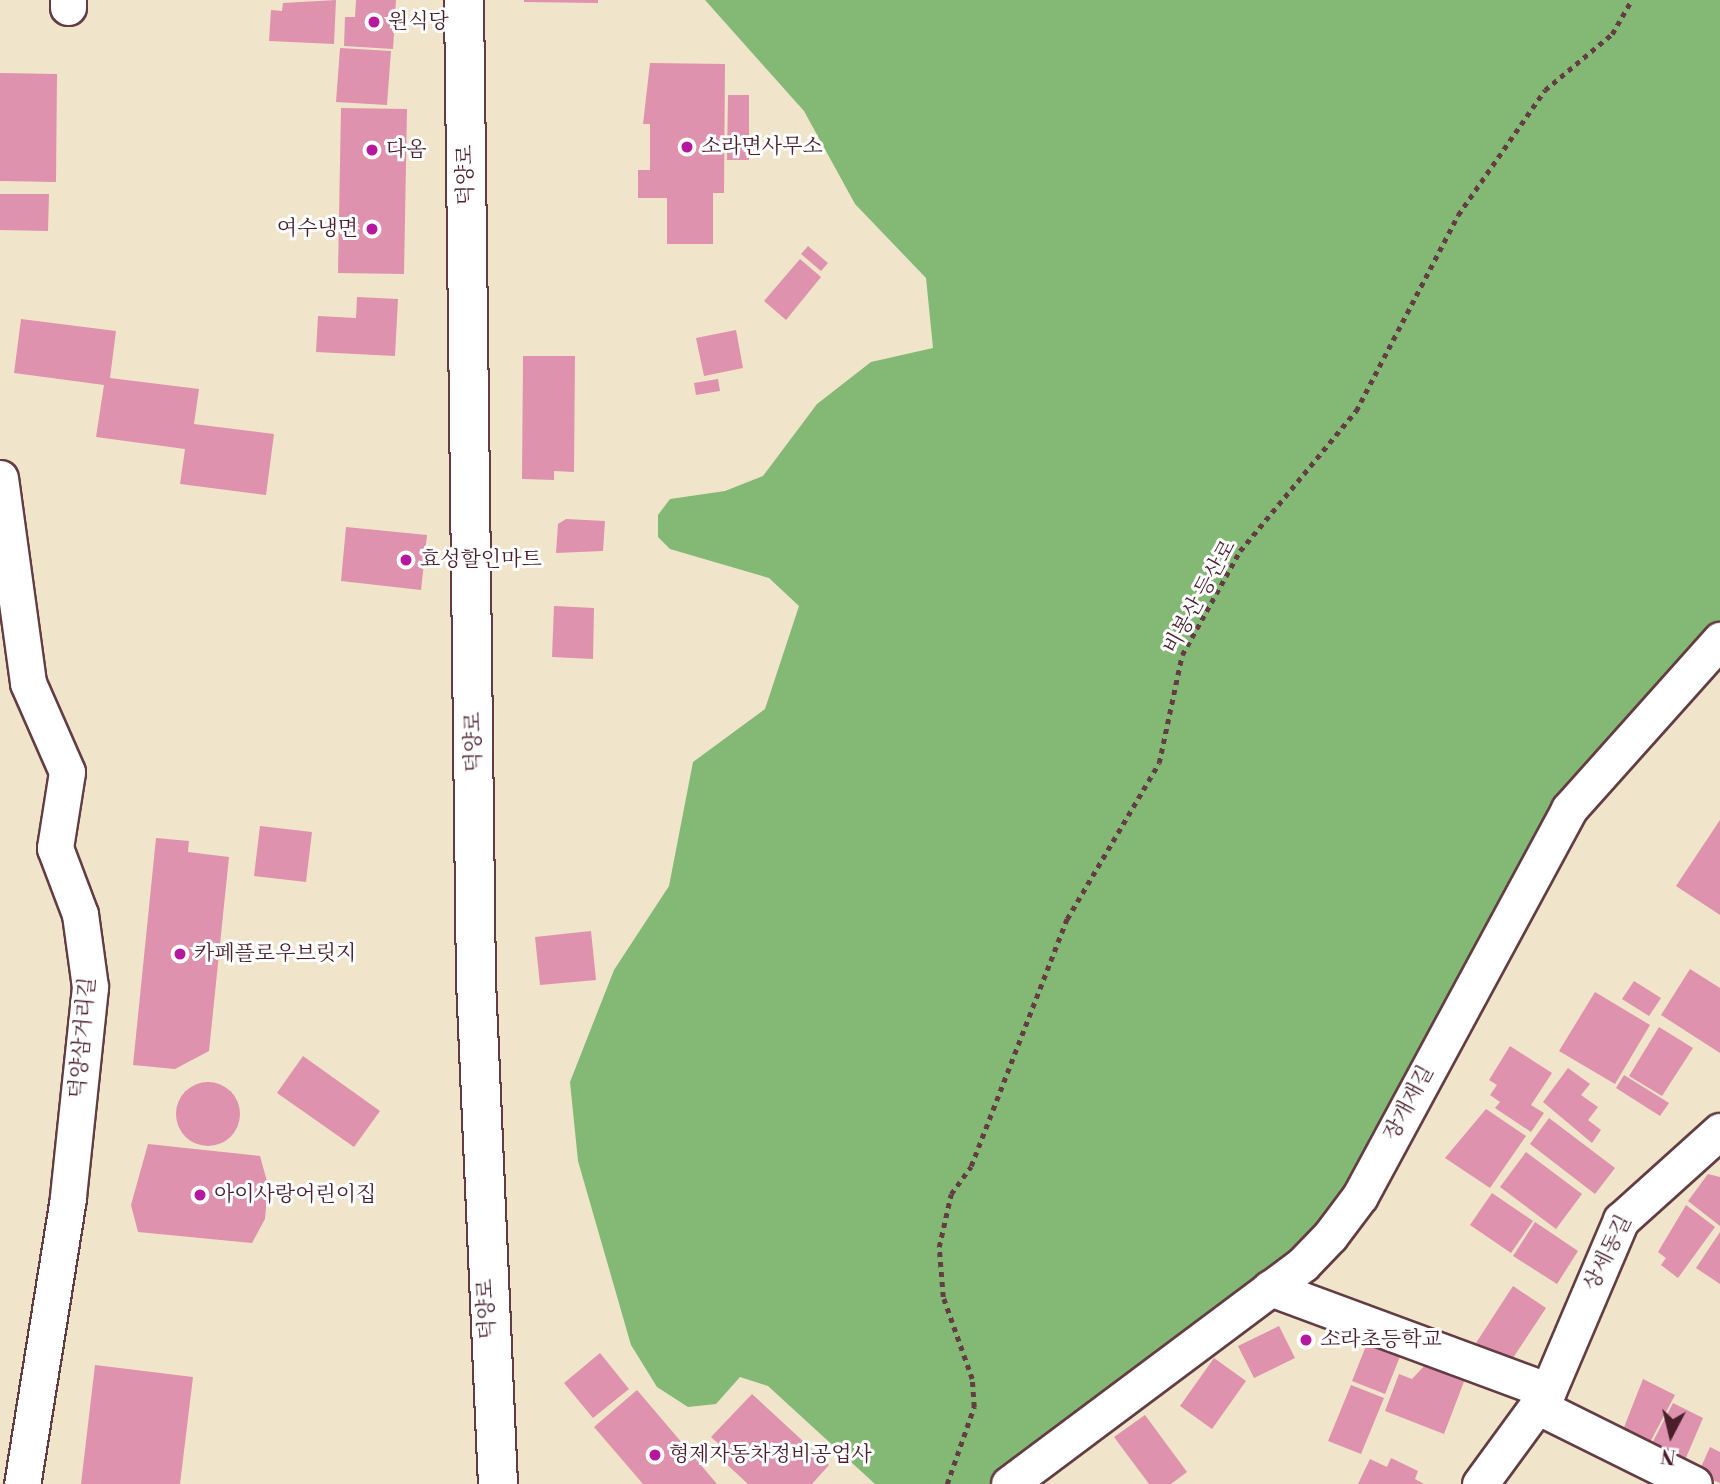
<!DOCTYPE html>
<html>
<head>
<meta charset="utf-8">
<style>
	body { margin:0 }
	#map { position:relative; width:1720px; height:1484px; overflow:hidden; background:#f0e5ca; font-family:"Libre Bodoni","Noto Serif KR",serif }
	div>[style] { position:absolute }
	[style*='--x'] { left:calc(var(--x)*1px); top:calc(var(--y)*1px); width:calc(var(--w)*1px); rotate:calc(var(--a)*1deg) }
	.forest>* { inset:0; background:#83b975 }
	.building>* { inset:0; background:#de92ad }
	.round { border-radius:50% }
	.path>* { height:4.5px; margin-top:-2.25px; transform-origin:0; background:repeating-linear-gradient(90deg,#633d43 0 5px,transparent 0 10px) }
	.roads { filter:drop-shadow(2px 0 #633d43) drop-shadow(-2px 0 #633d43) drop-shadow(0 2px #633d43) drop-shadow(0 -2px #633d43) }
	.minor>* { height:35px; margin:-17.5px; padding:0 17.5px; transform-origin:17.5px; border-radius:17.5px; background:#fff }
	.major>* { height:38px; margin:-19px; padding:0 19px; transform-origin:19px; border-radius:19px; background:#fff }
	.dots>* { width:19px; height:19px; translate:-50% -50%; box-sizing:border-box; border:4px solid #fff; border-radius:50% }
	span { translate:-50% -50%; white-space:nowrap; text-align:center; line-height:1.15; -webkit-text-stroke:6px #fff; paint-order:stroke }
	.poi-label { font-size:21px; color:#4a1f2b }
	.left { translate:0 -50%; text-align:left }
	.right { translate:-100% -50%; text-align:right }
	.street-label { font-size:21px; color:#4a1f2b }
	.north { position:absolute; left:1636px; top:1400px; width:70px; height:70px; -webkit-text-stroke:5px #fff; paint-order:stroke; rotate:187deg; font-size:19px; font-weight:700; line-height:28px; text-align:center; color:#4a1f2b }
	.north::after { content:''; display:block; margin:auto; width:24px; height:32px; background:#4a1f2b; clip-path:polygon(50% 0,100% 100%,50% 72%,0 100%) }
</style>
</head>
<body>
<div id="map">
	<div class="forest">
		<i style="clip-path:polygon(705px 0,1720px 0,1720px 641px,1597px 774px,1360px 1196px,1009px 1484px,875px 1484px,768px 1386px,740px 1377px,716px 1404px,688px 1407px,657px 1387px,631px 1345px,578px 1161px,570px 1082px,614px 970px,669px 886px,693px 762px,765px 709px,799px 606px,769px 578px,670px 549px,658px 537px,658px 515px,670px 499px,725px 491px,763px 476px,817px 404px,871px 362px,933px 348px,926px 278px,855px 204px,804px 111px)"></i>
	</div>
	<div class="building">
		<i style="clip-path:polygon(336px 0,334px 44px,269px 41px,271px 10px,282px 11px,283px 3px)"></i>
		<i style="clip-path:polygon(356px 0,396px 0,393px 49px,344px 46px,345px 17px,355px 17px)"></i>
		<i style="clip-path:polygon(524px 0,598px 0,598px 3px,524px 2px)"></i>
		<i style="clip-path:polygon(340px 48px,391px 51px,387px 105px,336px 102px)"></i>
		<i style="clip-path:polygon(650px 63px,725px 64px,724px 193px,713px 193px,713px 244px,667px 244px,667px 198px,638px 198px,638px 170px,650px 170px,650px 124px,643px 124px)"></i>
		<i style="clip-path:polygon(0 73px,57px 74px,56px 182px,0 181px)"></i>
		<i style="clip-path:polygon(728px 95px,749px 95px,749px 160px,727px 160px)"></i>
		<i style="clip-path:polygon(341px 108px,407px 109px,404px 274px,338px 273px)"></i>
		<i style="clip-path:polygon(0 194px,49px 194px,48px 231px,0 230px)"></i>
		<i style="clip-path:polygon(808px 246px,828px 263px,821px 271px,801px 254px)"></i>
		<i style="clip-path:polygon(800px 259px,821px 277px,786px 320px,764px 301px)"></i>
		<i style="clip-path:polygon(357px 297px,398px 299px,395px 356px,316px 352px,318px 316px,356px 318px)"></i>
		<i style="clip-path:polygon(21px 319px,116px 331px,110px 378px,199px 389px,194px 424px,274px 434px,266px 495px,180px 484px,185px 449px,96px 437px,104px 385px,14px 373px)"></i>
		<i style="clip-path:polygon(736px 330px,743px 368px,704px 376px,696px 338px)"></i>
		<i style="clip-path:polygon(523px 356px,575px 356px,574px 472px,554px 471px,554px 480px,522px 479px)"></i>
		<i style="clip-path:polygon(718px 379px,720px 391px,696px 395px,694px 383px)"></i>
		<i style="clip-path:polygon(566px 519px,605px 521px,603px 551px,556px 553px,558px 524px)"></i>
		<i style="clip-path:polygon(346px 527px,427px 535px,421px 590px,341px 581px)"></i>
		<i style="clip-path:polygon(554px 606px,594px 608px,593px 659px,552px 657px)"></i>
		<i style="clip-path:polygon(1720px 820px,1720px 915px,1676px 886px)"></i>
		<i style="clip-path:polygon(260px 826px,312px 832px,306px 882px,254px 876px)"></i>
		<i style="clip-path:polygon(156px 838px,189px 841px,188px 852px,229px 857px,209px 1051px,175px 1069px,133px 1065px)"></i>
		<i style="clip-path:polygon(591px 931px,596px 980px,540px 985px,535px 937px)"></i>
		<i style="clip-path:polygon(1690px 969px,1720px 988px,1720px 1053px,1661px 1015px)"></i>
		<i style="clip-path:polygon(1634px 981px,1661px 998px,1649px 1016px,1622px 999px)"></i>
		<i style="clip-path:polygon(1595px 992px,1650px 1025px,1615px 1084px,1559px 1051px)"></i>
		<i style="clip-path:polygon(1659px 1027px,1693px 1048px,1662px 1096px,1629px 1076px)"></i>
		<i style="clip-path:polygon(1510px 1046px,1552px 1073px,1531px 1105px,1544px 1113px,1531px 1132px,1495px 1108px,1500px 1102px,1490px 1095px,1497px 1085px,1489px 1080px)"></i>
		<i style="clip-path:polygon(303px 1056px,380px 1111px,354px 1147px,277px 1093px)"></i>
		<i style="clip-path:polygon(1568px 1068px,1590px 1084px,1581px 1095px,1598px 1107px,1588px 1120px,1601px 1130px,1592px 1143px,1543px 1102px)"></i>
		<i style="clip-path:polygon(1624px 1075px,1669px 1103px,1660px 1116px,1616px 1088px)"></i>
		<i class="round" style="left:176px;top:1082px;width:64px;height:64px"></i>
		<i style="clip-path:polygon(1486px 1109px,1526px 1136px,1490px 1188px,1445px 1158px)"></i>
		<i style="clip-path:polygon(1549px 1118px,1615px 1168px,1595px 1194px,1530px 1144px)"></i>
		<i style="clip-path:polygon(148px 1144px,260px 1156px,268px 1185px,265px 1219px,252px 1243px,138px 1232px,131px 1205px)"></i>
		<i style="clip-path:polygon(1526px 1152px,1582px 1194px,1556px 1229px,1500px 1187px)"></i>
		<i style="clip-path:polygon(1708px 1174px,1720px 1177px,1720px 1226px,1688px 1201px)"></i>
		<i style="clip-path:polygon(1492px 1193px,1533px 1221px,1511px 1253px,1470px 1225px)"></i>
		<i style="clip-path:polygon(1686px 1205px,1715px 1227px,1678px 1278px,1661px 1265px,1666px 1258px,1658px 1252px)"></i>
		<i style="clip-path:polygon(1535px 1222px,1578px 1251px,1557px 1284px,1513px 1256px)"></i>
		<i style="clip-path:polygon(1720px 1232px,1720px 1284px,1696px 1268px)"></i>
		<i style="clip-path:polygon(1513px 1286px,1546px 1308px,1509px 1364px,1476px 1343px)"></i>
		<i style="clip-path:polygon(1279px 1326px,1295px 1358px,1254px 1378px,1238px 1346px)"></i>
		<i style="clip-path:polygon(1368px 1341px,1401px 1354px,1385px 1394px,1352px 1381px)"></i>
		<i style="clip-path:polygon(600px 1353px,629px 1389px,593px 1418px,564px 1383px)"></i>
		<i style="clip-path:polygon(1214px 1358px,1246px 1381px,1212px 1429px,1180px 1406px)"></i>
		<i style="clip-path:polygon(1426px 1364px,1465px 1379px,1444px 1434px,1385px 1411px,1399px 1374px,1412px 1379px)"></i>
		<i style="clip-path:polygon(95px 1365px,193px 1377px,180px 1484px,81px 1484px)"></i>
		<i style="clip-path:polygon(1643px 1379px,1675px 1395px,1647px 1448px,1621px 1435px)"></i>
		<i style="clip-path:polygon(1351px 1385px,1384px 1398px,1361px 1454px,1328px 1441px)"></i>
		<i style="clip-path:polygon(637px 1390px,717px 1484px,643px 1484px,594px 1427px)"></i>
		<i style="clip-path:polygon(752px 1394px,829px 1465px,812px 1484px,748px 1484px,721px 1459px,728px 1452px,711px 1437px)"></i>
		<i style="clip-path:polygon(1673px 1403px,1703px 1418px,1682px 1467px,1649px 1449px)"></i>
		<i style="clip-path:polygon(1145px 1415px,1187px 1472px,1171px 1484px,1149px 1484px,1114px 1437px)"></i>
		<i style="clip-path:polygon(1710px 1447px,1720px 1452px,1720px 1483px,1698px 1474px)"></i>
		<i style="clip-path:polygon(1391px 1458px,1418px 1471px,1415px 1479px,1424px 1484px,1358px 1484px,1370px 1459px,1387px 1467px)"></i>
	</div>
	<div class="path">
		<i style="--x:947;--y:1484;--w:82;--a:-70.7"></i>
		<i style="--x:974;--y:1407;--w:28;--a:-94"></i>
		<i style="--x:972;--y:1379;--w:87;--a:-109.5"></i>
		<i style="--x:943;--y:1297;--w:50;--a:-94.6"></i>
		<i style="--x:939;--y:1247;--w:54;--a:-77.2"></i>
		<i style="--x:951;--y:1194;--w:34;--a:-54"></i>
		<i style="--x:971;--y:1166;--w:265;--a:-68.8"></i>
		<i style="--x:1067;--y:919;--w:181;--a:-59.5"></i>
		<i style="--x:1159;--y:763;--w:110;--a:-78"></i>
		<i style="--x:1182;--y:655;--w:119;--a:-60.9"></i>
		<i style="--x:1240;--y:551;--w:182;--a:-50.4"></i>
		<i style="--x:1356;--y:411;--w:221;--a:-62.5"></i>
		<i style="--x:1458;--y:215;--w:152;--a:-55.2"></i>
		<i style="--x:1545;--y:90;--w:87;--a:-39.9"></i>
		<i style="--x:1612;--y:34;--w:39;--a:-60"></i>
	</div>
	<div class="roads">
		<div class="minor">
			<i style="--x:68;--y:7;--w:7;--a:-90"></i>
			<i style="--x:0;--y:478;--w:207;--a:82.2"></i>
			<i style="--x:28;--y:683;--w:97;--a:66.3"></i>
			<i style="--x:67;--y:772;--w:77;--a:99"></i>
			<i style="--x:55;--y:848;--w:71;--a:69.3"></i>
			<i style="--x:80;--y:914;--w:74;--a:82.2"></i>
			<i style="--x:90;--y:987;--w:212;--a:96"></i>
			<i style="--x:68;--y:1198;--w:290;--a:99.1"></i>
			<i style="--x:1270;--y:1288;--w:296;--a:20.3"></i>
			<i style="--x:1537;--y:1406;--w:175;--a:26.4"></i>
			<i style="--x:1009;--y:1484;--w:367;--a:-36.8"></i>
			<i style="--x:1303;--y:1264;--w:39;--a:-46"></i>
			<i style="--x:1330;--y:1236;--w:50;--a:-53.1"></i>
			<i style="--x:1360;--y:1196;--w:440;--a:-61.6"></i>
			<i style="--x:1569;--y:809;--w:227;--a:-48.2"></i>
			<i style="--x:1480;--y:1484;--w:115;--a:-53.8"></i>
			<i style="--x:1548;--y:1391;--w:186;--a:-66.9"></i>
			<i style="--x:1621;--y:1220;--w:133;--a:-42"></i>
		</div>
		<div class="major">
			<i style="--x:464;--y:0;--w:981;--a:89.3"></i>
			<i style="--x:476;--y:981;--w:503;--a:87.5"></i>
		</div>
	</div>
	<div class="dots">
		<i style="left:374px;top:22px;background:#b5179e"></i>
		<i style="left:687px;top:147px;background:#b5179e"></i>
		<i style="left:372px;top:150px;background:#b5179e"></i>
		<i style="left:372px;top:229px;background:#b5179e"></i>
		<i style="left:406px;top:560px;background:#b5179e"></i>
		<i style="left:180px;top:954px;background:#b5179e"></i>
		<i style="left:200px;top:1195px;background:#b5179e"></i>
		<i style="left:1306px;top:1340px;background:#b5179e"></i>
		<i style="left:655px;top:1455px;background:#b5179e"></i>
	</div>
	<div class="poi-label">
		<span class="left" style="left:388px;top:22px">원식당</span>
		<span class="left" style="left:701px;top:147px">소라면사무소</span>
		<span class="left" style="left:386px;top:150px">다옴</span>
		<span class="right" style="left:358px;top:229px">여수냉면</span>
		<span class="left" style="left:420px;top:560px">효성할인마트</span>
		<span class="left" style="left:194px;top:954px">카페플로우브릿지</span>
		<span class="left" style="left:214px;top:1195px">아이사랑어린이집</span>
		<span class="left" style="left:1320px;top:1340px">소라초등학교</span>
		<span class="left" style="left:669px;top:1455px">형제자동차정비공업사</span>
	</div>
	<div class="street-label">
		<span style="left:466px;top:175px;rotate:-91deg">덕양로</span>
		<span style="left:1200px;top:597px;rotate:-61deg">비봉산 등산로</span>
		<span style="left:474px;top:742px;rotate:-91deg">덕양로</span>
		<span style="left:83px;top:1038px;rotate:-85deg">덕양삼거리길</span>
		<span style="left:1409px;top:1103px;rotate:-62deg">장개재길</span>
		<span style="left:1608px;top:1253px;rotate:-64deg">상세동길</span>
		<span style="left:487px;top:1309px;rotate:-93deg">덕양로</span>
	</div>
	<div class="north">N</div>
</div>
</body>
</html>
